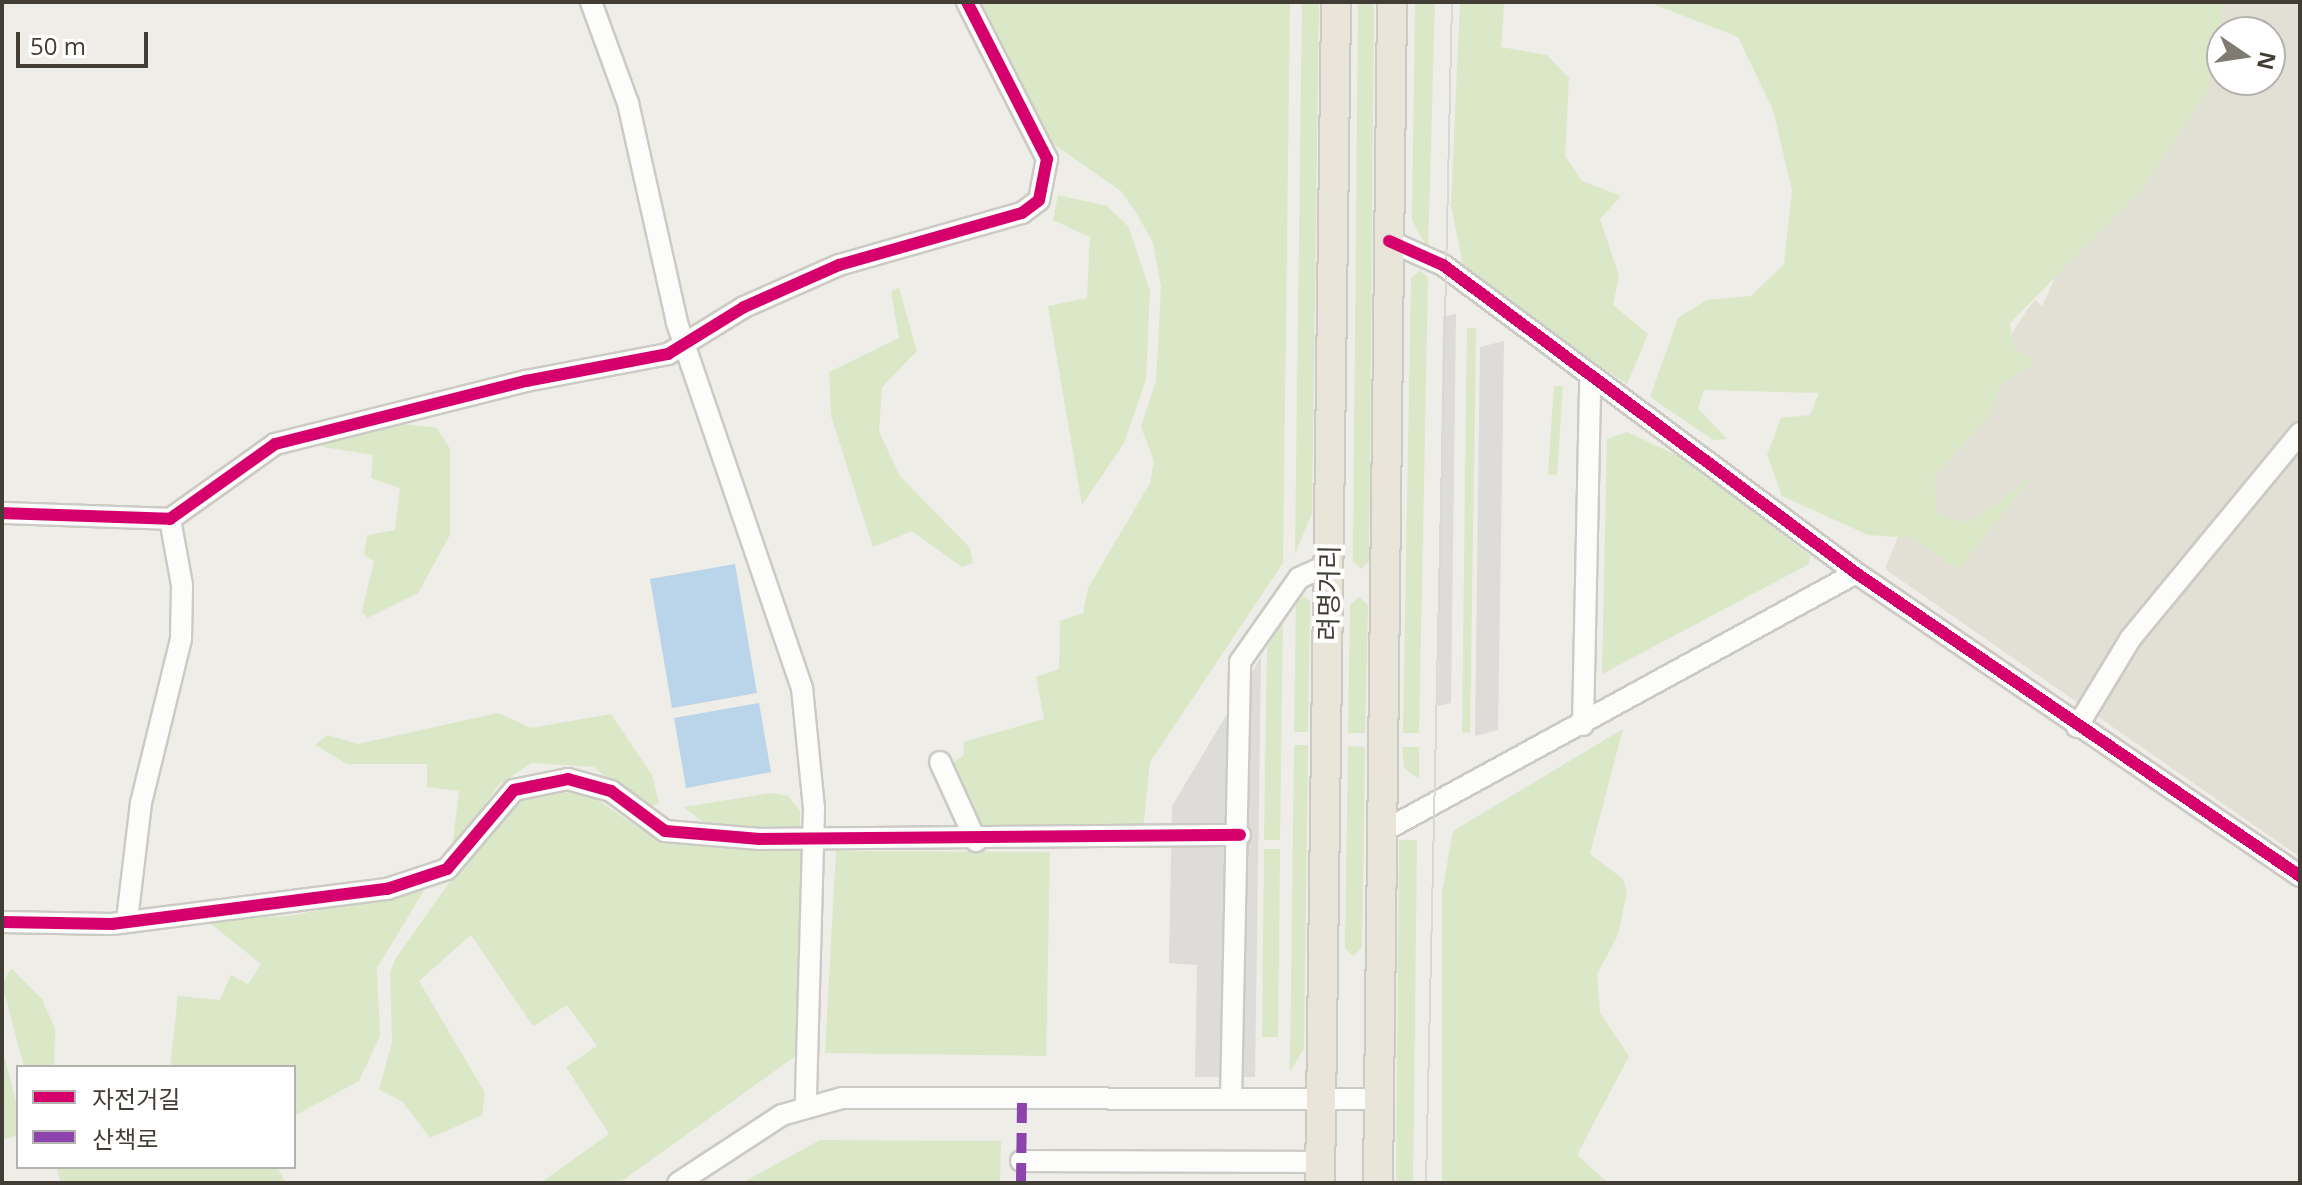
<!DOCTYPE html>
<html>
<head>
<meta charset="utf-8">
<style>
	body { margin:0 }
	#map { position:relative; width:2302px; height:1185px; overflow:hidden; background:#eeede7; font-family:"Open Sans","Noto Sans KR",sans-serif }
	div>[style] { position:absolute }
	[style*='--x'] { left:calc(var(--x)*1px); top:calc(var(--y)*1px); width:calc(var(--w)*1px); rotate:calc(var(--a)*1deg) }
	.residential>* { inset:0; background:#e2dfd5 }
	.green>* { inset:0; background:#dae8c8 }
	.parking>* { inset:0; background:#dddcd8 }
	.water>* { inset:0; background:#bad5ea }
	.roads { filter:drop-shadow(2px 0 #cccac5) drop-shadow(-2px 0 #cccac5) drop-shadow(0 2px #cccac5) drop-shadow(0 -2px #cccac5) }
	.minor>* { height:20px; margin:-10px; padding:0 10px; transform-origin:10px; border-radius:10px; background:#fcfcfb }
	.highway>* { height:28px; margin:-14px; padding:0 14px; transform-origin:14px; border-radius:14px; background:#eae5d9 }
	.tram>* { height:2px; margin:-1px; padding:0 1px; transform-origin:1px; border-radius:1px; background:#d8d8d7 }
	.quiet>* { height:10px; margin-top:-5px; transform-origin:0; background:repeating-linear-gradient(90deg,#8e44ad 0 20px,transparent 0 30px) }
	.cycleway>* { height:12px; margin:-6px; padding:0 6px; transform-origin:6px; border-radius:6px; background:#d6006c }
	span { translate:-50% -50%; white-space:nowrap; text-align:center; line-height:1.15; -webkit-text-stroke:8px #fff; paint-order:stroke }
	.street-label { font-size:26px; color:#433e35 }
	.frame { position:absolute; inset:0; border:4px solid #433e35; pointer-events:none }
	.legend { position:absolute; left:16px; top:1065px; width:280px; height:104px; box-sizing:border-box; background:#fff; border:2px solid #b4b2ae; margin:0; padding:10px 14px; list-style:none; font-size:24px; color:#433e35 }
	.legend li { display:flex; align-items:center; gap:16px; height:40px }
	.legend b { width:40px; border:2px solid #b4b2ae }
	.north { position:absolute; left:2206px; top:16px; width:80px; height:80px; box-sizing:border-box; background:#fff; border:2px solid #b4b2ae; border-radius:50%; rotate:103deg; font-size:22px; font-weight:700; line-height:32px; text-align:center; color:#433e35 }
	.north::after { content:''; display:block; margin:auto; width:28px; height:36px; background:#7f7b73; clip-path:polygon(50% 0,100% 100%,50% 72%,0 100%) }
	.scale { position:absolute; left:16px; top:32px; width:132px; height:36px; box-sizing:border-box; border:4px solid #433e35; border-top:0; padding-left:10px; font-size:24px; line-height:28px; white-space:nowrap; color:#433e35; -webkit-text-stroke:6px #fff; paint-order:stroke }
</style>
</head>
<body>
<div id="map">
	<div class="residential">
		<i style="clip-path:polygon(evenodd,2183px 2px,2300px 2px,2300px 857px,1885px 569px,1925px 471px,2025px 313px,2035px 300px,2042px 306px,2183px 2px,2222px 32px,2270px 32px,2270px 80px,2222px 80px,2222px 32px)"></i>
	</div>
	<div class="green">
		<i style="clip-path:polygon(977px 2px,1290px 2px,1283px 563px,1150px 762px,1143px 830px,977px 830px,950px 765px,964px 755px,963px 742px,1044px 719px,1036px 677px,1059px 669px,1060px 621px,1083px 613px,1088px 588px,1150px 483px,1154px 461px,1141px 427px,1156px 381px,1161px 286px,1153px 243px,1137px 214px,1121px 191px,1046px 139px)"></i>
		<i style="clip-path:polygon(1302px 2px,1319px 2px,1312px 513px,1295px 554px)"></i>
		<i style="clip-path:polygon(1358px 2px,1374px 2px,1369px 561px,1361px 569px,1353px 561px)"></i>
		<i style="clip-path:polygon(1415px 2px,1435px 2px,1428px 249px,1412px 220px)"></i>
		<i style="clip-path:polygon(1460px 2px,1504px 2px,1501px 47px,1547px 55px,1569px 78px,1565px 156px,1582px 181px,1621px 196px,1600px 219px,1619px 276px,1613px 305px,1648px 334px,1627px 384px,1499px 299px,1463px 265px,1451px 205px)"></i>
		<i style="clip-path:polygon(1648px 2px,2224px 2px,2208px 90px,2140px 192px,2010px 323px,2013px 347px,2036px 362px,2000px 385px,1989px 416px,1934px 477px,1937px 514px,1969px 523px,2034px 475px,1958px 570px,1913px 538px,1868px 535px,1782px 496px,1767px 455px,1781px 418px,1810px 415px,1819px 393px,1704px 390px,1698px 408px,1727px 439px,1713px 440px,1650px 397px,1678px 318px,1707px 300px,1751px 296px,1784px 264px,1792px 190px,1773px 110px,1738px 37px)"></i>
		<i style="clip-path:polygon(1058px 195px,1107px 206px,1128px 226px,1150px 291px,1146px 380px,1124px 443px,1082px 505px,1048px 306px,1087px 298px,1090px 237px,1053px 220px)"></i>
		<i style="clip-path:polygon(1420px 270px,1428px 278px,1419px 733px,1403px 733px,1411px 278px)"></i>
		<i style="clip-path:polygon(899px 288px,917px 351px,882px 387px,879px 432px,900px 476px,970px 548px,973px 563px,962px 567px,912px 531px,873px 547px,831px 416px,829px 372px,899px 338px,891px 291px)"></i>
		<i style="clip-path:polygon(1467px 328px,1476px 328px,1470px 733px,1462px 732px)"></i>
		<i style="clip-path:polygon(1554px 386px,1563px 386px,1557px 475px,1548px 474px)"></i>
		<i style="clip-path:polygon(404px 424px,437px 428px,450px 449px,450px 535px,418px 593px,367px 618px,362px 611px,374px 561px,364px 555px,367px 535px,395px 530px,400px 488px,371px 478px,373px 455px,323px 447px,325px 437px)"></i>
		<i style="clip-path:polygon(1627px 432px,1689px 461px,1810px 556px,1809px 564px,1602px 674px,1607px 439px)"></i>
		<i style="clip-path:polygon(1304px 596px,1310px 602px,1308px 732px,1294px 732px,1296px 603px)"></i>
		<i style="clip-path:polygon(1359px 597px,1368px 605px,1365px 733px,1348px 733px,1350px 605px)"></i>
		<i style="clip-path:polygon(1283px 619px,1280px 840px,1264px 840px,1267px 647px)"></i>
		<i style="clip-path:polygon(498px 713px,531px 728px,611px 714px,652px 775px,659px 803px,642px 809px,594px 767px,531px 763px,499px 785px,452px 849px,459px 791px,427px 787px,427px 764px,347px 764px,315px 745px,327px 735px,358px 744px)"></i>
		<i style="clip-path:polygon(1623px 729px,1590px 854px,1623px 879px,1627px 892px,1618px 935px,1597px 974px,1600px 1013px,1629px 1056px,1577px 1155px,1608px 1183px,1442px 1183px,1442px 893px,1453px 831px)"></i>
		<i style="clip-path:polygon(1294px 745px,1308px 745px,1304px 1048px,1290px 1072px)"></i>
		<i style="clip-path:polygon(1348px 746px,1365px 747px,1362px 948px,1353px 956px,1345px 948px)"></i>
		<i style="clip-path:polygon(1402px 747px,1419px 747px,1419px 779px,1404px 768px)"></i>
		<i style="clip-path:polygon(536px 792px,587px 793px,651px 836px,801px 846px,797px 1055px,619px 1183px,540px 1183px,609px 1134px,566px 1067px,597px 1046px,567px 1005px,533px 1026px,471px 935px,419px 981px,485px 1093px,482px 1115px,430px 1138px,402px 1101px,379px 1090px,392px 1042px,390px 972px,396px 958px,496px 816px)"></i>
		<i style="clip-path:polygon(772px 793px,788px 796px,800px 811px,800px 832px,706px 824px,683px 807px)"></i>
		<i style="clip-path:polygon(1399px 840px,1417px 840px,1413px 1183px,1396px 1183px)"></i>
		<i style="clip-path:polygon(1264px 849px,1280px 849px,1278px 1037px,1262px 1037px)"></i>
		<i style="clip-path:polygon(836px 851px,1050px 852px,1046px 1056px,825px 1053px)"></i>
		<i style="clip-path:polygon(425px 889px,377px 968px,380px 1036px,359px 1081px,294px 1116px,294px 1067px,170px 1067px,178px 996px,220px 1000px,231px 975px,248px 984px,261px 964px,206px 920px,289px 916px)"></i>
		<i style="clip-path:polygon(11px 968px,42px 999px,55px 1029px,54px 1067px,24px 1067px,2px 984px)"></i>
		<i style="clip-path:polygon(2px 1048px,18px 1109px,18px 1135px,2px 1140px)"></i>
		<i style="clip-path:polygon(820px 1140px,1001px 1141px,1000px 1183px,742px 1183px)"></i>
		<i style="clip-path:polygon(56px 1167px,277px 1167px,286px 1183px,61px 1183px)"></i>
	</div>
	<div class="parking">
		<i style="clip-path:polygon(1456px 314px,1451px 703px,1438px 706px,1443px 317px)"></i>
		<i style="clip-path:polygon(1504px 341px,1498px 730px,1475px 736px,1480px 347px)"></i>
		<i style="clip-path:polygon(1261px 657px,1255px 1077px,1195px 1077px,1197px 965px,1169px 963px,1172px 806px)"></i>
	</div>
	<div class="water">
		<i style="clip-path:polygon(735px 564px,757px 693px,672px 708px,650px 579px)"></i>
		<i style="clip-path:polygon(759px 703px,771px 772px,686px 788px,674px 718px)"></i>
	</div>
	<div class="roads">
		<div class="minor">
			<i style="--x:591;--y:2;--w:108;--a:69.9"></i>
			<i style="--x:628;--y:103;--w:225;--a:77.4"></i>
			<i style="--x:677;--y:323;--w:386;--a:71.1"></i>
			<i style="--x:802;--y:688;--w:122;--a:84.3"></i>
			<i style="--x:814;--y:809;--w:295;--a:91.6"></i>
			<i style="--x:1389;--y:241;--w:59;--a:24"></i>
			<i style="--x:1443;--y:265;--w:515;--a:36.71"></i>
			<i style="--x:1856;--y:573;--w:538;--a:34.31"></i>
			<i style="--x:2;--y:513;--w:168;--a:2"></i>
			<i style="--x:170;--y:519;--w:129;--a:-35.5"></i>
			<i style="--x:275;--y:444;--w:259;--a:-14.1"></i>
			<i style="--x:526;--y:381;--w:145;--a:-10.8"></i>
			<i style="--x:668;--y:354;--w:89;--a:-31.7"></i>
			<i style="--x:744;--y:307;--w:104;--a:-23.9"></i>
			<i style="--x:839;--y:265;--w:190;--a:-15.9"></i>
			<i style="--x:1022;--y:213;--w:21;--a:-37"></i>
			<i style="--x:1039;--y:200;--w:42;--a:-79"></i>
			<i style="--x:1047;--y:159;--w:176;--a:-117"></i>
			<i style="--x:1583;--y:725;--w:344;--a:-88.8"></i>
			<i style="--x:2077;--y:727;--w:104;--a:-58.8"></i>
			<i style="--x:2131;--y:638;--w:266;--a:-50.5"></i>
			<i style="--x:940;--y:762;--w:87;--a:65.5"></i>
			<i style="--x:1380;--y:833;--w:542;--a:-28.64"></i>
			<i style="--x:127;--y:920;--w:118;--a:-83.2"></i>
			<i style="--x:141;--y:803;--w:169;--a:-76.3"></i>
			<i style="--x:181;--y:639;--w:54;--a:-88.9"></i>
			<i style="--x:182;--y:585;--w:67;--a:-100.3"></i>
			<i style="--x:2;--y:922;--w:110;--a:1"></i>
			<i style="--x:112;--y:924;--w:277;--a:-7.3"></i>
			<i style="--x:387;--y:889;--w:63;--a:-18.4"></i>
			<i style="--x:447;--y:869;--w:104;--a:-49.7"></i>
			<i style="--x:514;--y:790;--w:55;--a:-11.5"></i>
			<i style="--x:568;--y:779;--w:45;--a:15.6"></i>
			<i style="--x:611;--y:791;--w:67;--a:36.5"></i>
			<i style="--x:665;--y:831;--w:95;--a:4.8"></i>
			<i style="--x:760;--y:839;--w:480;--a:-0.5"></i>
			<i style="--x:1231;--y:1099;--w:437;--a:-88.8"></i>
			<i style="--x:1240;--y:662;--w:103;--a:-54.9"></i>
			<i style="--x:1299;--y:578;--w:34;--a:-24"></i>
			<i style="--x:1021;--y:1161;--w:300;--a:0.2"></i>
			<i style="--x:678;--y:1183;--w:124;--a:-33.2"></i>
			<i style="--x:782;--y:1115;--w:62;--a:-15.8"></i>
			<i style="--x:842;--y:1098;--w:536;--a:0.11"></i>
		</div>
		<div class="highway">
			<i style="--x:1320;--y:1183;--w:1181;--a:-89.22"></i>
			<i style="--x:1378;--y:1183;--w:1181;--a:-89.32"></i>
		</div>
	</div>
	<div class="tram">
		<i style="--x:1426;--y:1183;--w:1181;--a:-88.74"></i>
	</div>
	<div class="quiet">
		<i style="--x:1021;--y:1183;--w:86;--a:-89.3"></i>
	</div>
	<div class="cycleway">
		<i style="--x:1389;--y:241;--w:59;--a:24"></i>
		<i style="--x:1443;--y:265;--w:515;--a:36.71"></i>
		<i style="--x:1856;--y:573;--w:538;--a:34.31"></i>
		<i style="--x:2;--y:513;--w:168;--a:2"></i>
		<i style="--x:170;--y:519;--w:129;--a:-35.5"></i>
		<i style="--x:275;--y:444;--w:259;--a:-14.1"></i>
		<i style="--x:526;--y:381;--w:145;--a:-10.8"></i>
		<i style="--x:668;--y:354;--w:89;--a:-31.7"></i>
		<i style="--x:744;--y:307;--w:104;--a:-23.9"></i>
		<i style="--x:839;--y:265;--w:190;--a:-15.9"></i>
		<i style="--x:1022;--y:213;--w:21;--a:-37"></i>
		<i style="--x:1039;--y:200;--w:42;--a:-79"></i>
		<i style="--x:1047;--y:159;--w:176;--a:-117"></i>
		<i style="--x:2;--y:922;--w:110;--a:1"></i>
		<i style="--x:112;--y:924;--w:277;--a:-7.3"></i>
		<i style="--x:387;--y:889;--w:63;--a:-18.4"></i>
		<i style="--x:447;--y:869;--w:104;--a:-49.7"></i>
		<i style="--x:514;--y:790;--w:55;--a:-11.5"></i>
		<i style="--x:568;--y:779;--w:45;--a:15.6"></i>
		<i style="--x:611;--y:791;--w:67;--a:36.5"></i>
		<i style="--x:665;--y:831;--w:95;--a:4.8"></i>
		<i style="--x:760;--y:839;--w:480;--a:-0.5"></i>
	</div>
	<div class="street-label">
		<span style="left:1329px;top:593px;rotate:-89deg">려명거리</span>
	</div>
	<div class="frame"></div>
	<ul class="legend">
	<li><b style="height:10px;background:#d6006c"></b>자전거길</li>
	<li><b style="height:10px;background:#8e44ad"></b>산책로</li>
	</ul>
	<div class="north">N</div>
	<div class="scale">50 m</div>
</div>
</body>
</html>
